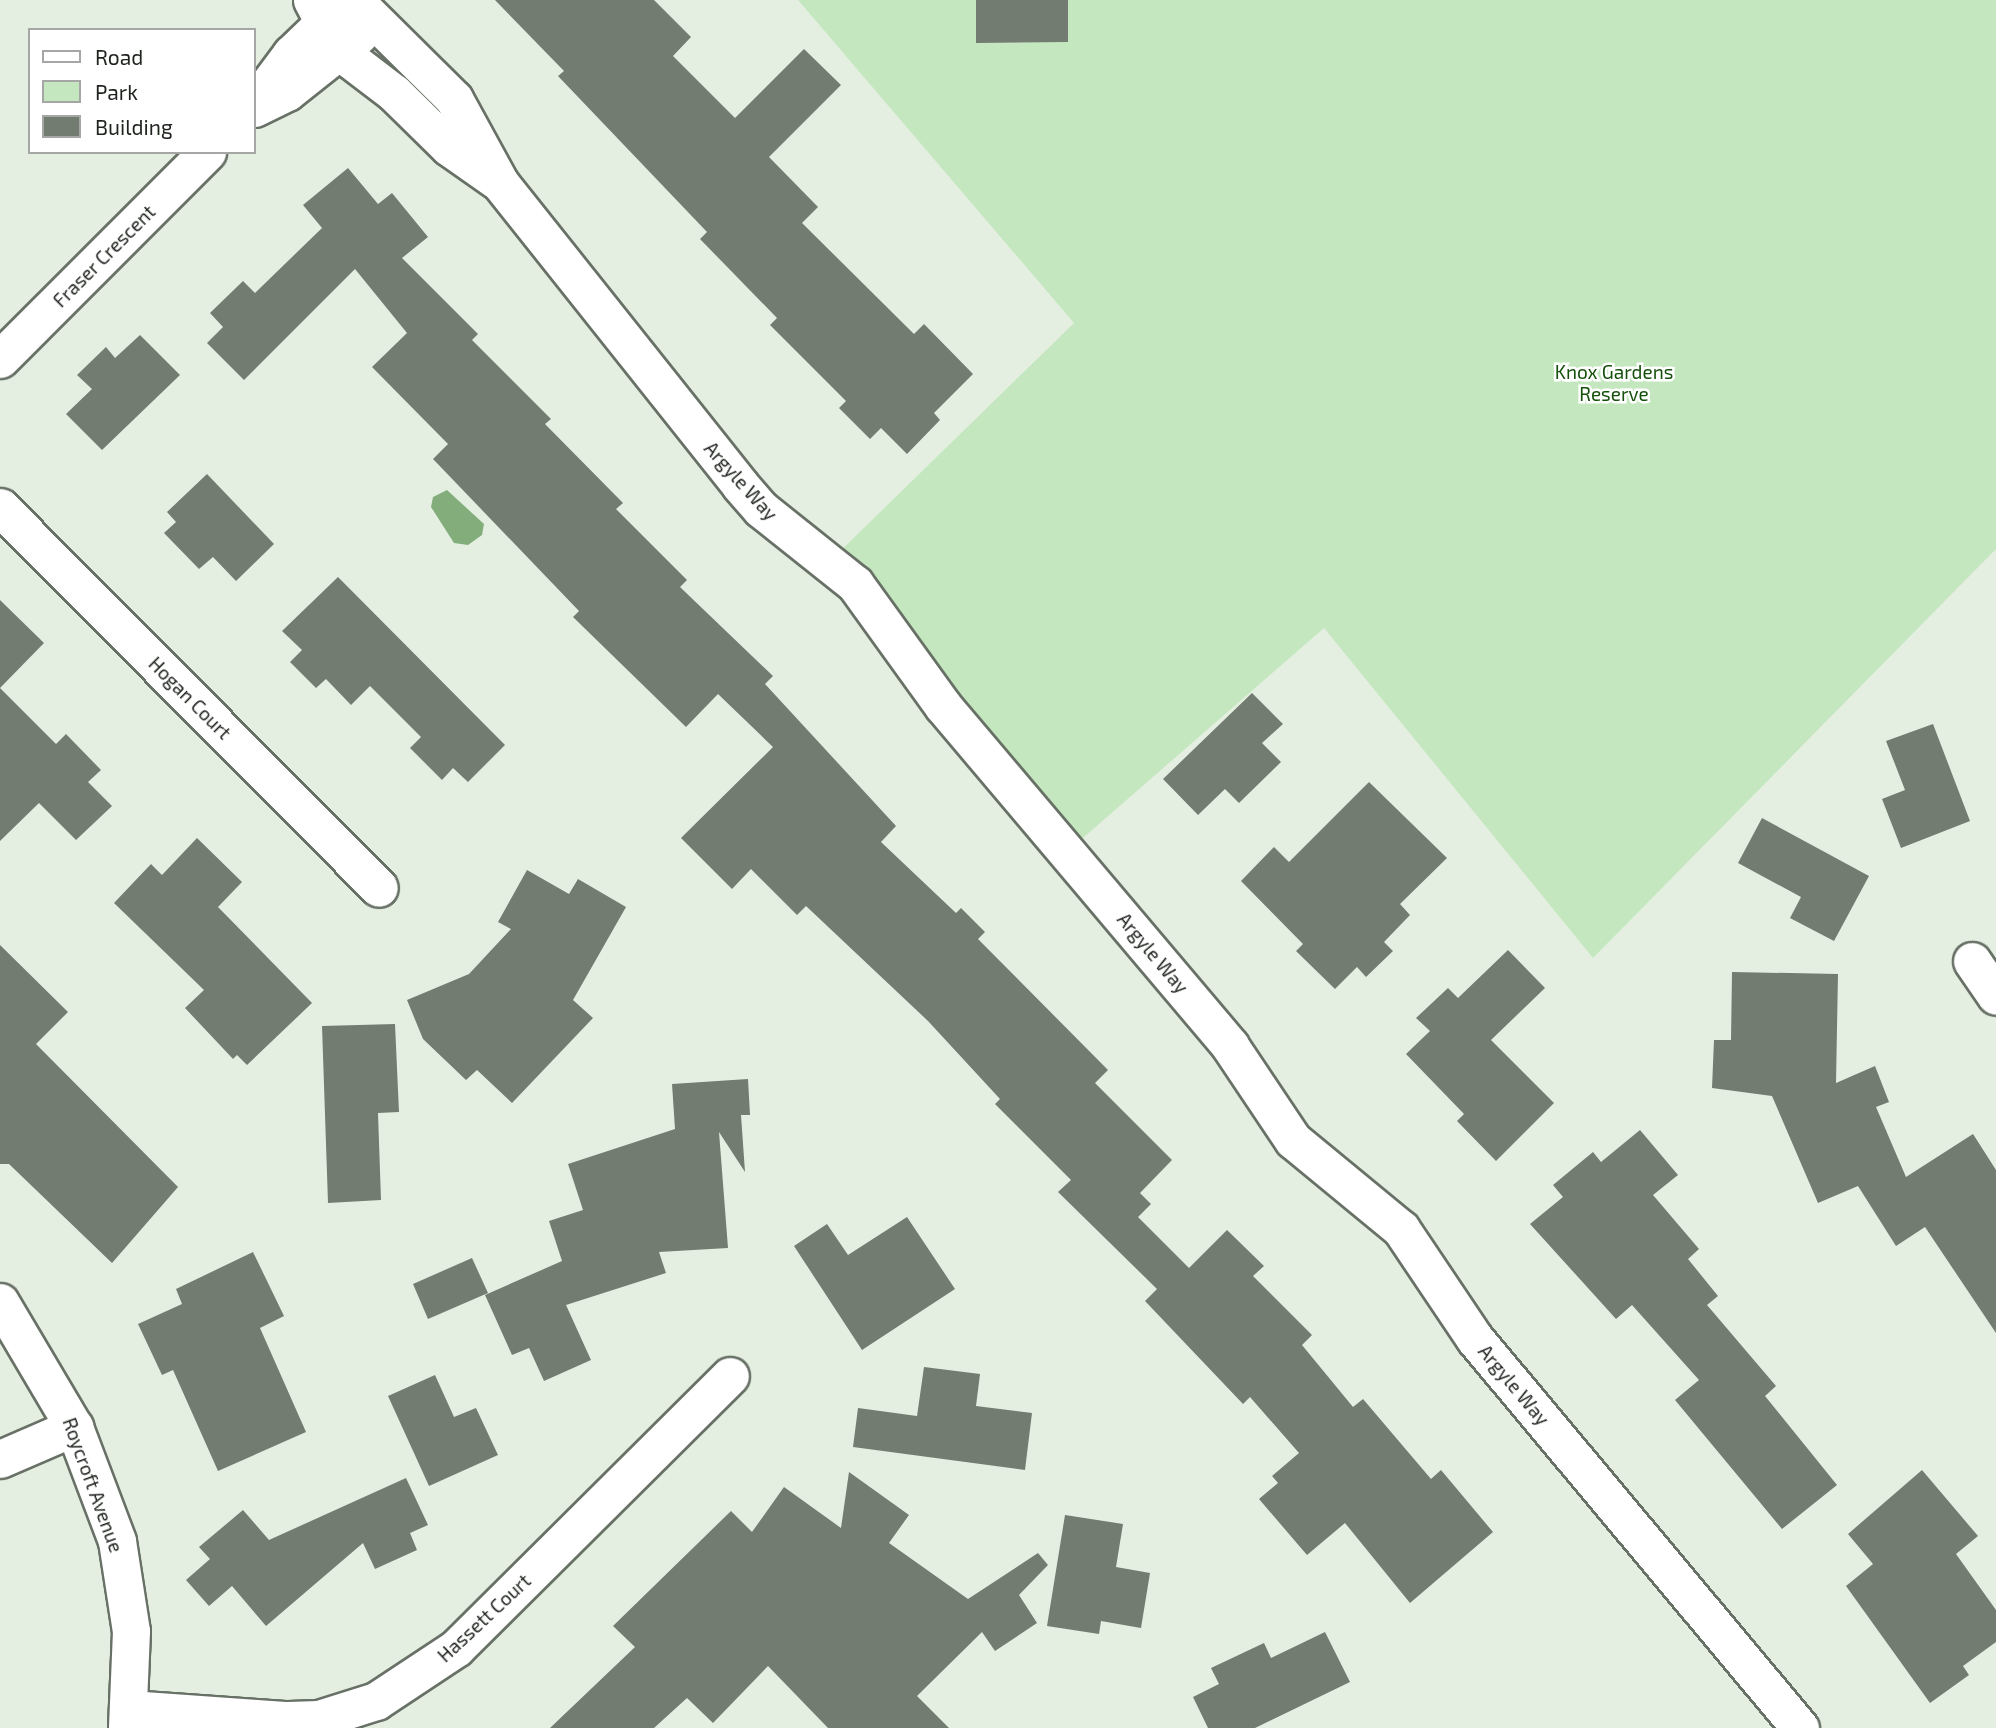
<!DOCTYPE html>
<html>
<head>
<meta charset="utf-8">
<style>
	body { margin:0 }
	#map { position:relative; width:1996px; height:1728px; overflow:hidden; background:#e4efe2; font-family:"Exo 2",sans-serif }
	div>[style] { position:absolute }
	[style*='--x'] { left:calc(var(--x)*1px); top:calc(var(--y)*1px); width:calc(var(--w)*1px); rotate:calc(var(--a)*1deg) }
	.green>* { inset:0; background:#c5e7bf }
	.water>* { inset:0; background:#83ae7c }
	.building>* { inset:0; background:#727c71 }
	.roads { filter:drop-shadow(2px 0 #687166) drop-shadow(-2px 0 #687166) drop-shadow(0 2px #687166) drop-shadow(0 -2px #687166) }
	.street>* { height:37px; margin:-18.5px; padding:0 18.5px; transform-origin:18.5px; border-radius:18.5px; background:#fff }
	span { translate:-50% -50%; white-space:nowrap; text-align:center; line-height:1.15; -webkit-text-stroke:5px #fff; paint-order:stroke }
	.street-label { font-size:19px; color:#1f231e }
	.park-label { font-size:19px; color:#15500b }
	.legend { position:absolute; left:28px; top:28px; width:228px; height:126px; box-sizing:border-box; background:#fff; border:2px solid #a5a7a5; margin:0; padding:9px 12px; list-style:none; font-size:21px; color:#1f231e }
	.legend li { display:flex; align-items:center; gap:14px; height:35px }
	.legend b { width:35px; border:2px solid #a5a7a5 }
</style>
</head>
<body>
<div id="map">
	<div class="green">
		<i style="clip-path:polygon(798px 0,1996px 0,1996px 549px,1593px 958px,1324px 628px,1068px 851px,830px 561px,1074px 323px)"></i>
	</div>
	<div class="water">
		<i style="clip-path:polygon(447px 490px,484px 524px,482px 535px,468px 545px,454px 543px,431px 507px,433px 497px)"></i>
	</div>
	<div class="building">
		<i style="clip-path:polygon(495px 0,654px 0,691px 37px,673px 56px,735px 118px,804px 49px,841px 85px,769px 157px,818px 207px,802px 223px,914px 334px,924px 324px,973px 374px,934px 413px,940px 420px,907px 454px,881px 428px,870px 439px,839px 408px,846px 401px,770px 325px,777px 318px,700px 239px,707px 232px,558px 76px,564px 71px)"></i>
		<i style="clip-path:polygon(976px 0,1068px 0,1068px 42px,976px 43px)"></i>
		<i style="clip-path:polygon(348px 168px,378px 204px,392px 193px,428px 237px,402px 258px,478px 334px,472px 340px,551px 419px,545px 424px,623px 503px,616px 509px,687px 580px,680px 587px,773px 676px,765px 684px,896px 826px,881px 842px,956px 913px,961px 908px,985px 932px,978px 939px,1108px 1070px,1095px 1083px,1172px 1160px,1140px 1193px,1151px 1204px,1138px 1217px,1189px 1268px,1227px 1230px,1264px 1266px,1253px 1276px,1312px 1335px,1302px 1345px,1353px 1407px,1363px 1399px,1431px 1479px,1441px 1470px,1493px 1532px,1410px 1603px,1345px 1523px,1307px 1555px,1259px 1499px,1278px 1483px,1272px 1476px,1299px 1453px,1250px 1397px,1243px 1404px,1145px 1301px,1157px 1289px,1058px 1192px,1071px 1180px,995px 1104px,1000px 1099px,928px 1021px,806px 906px,797px 915px,751px 869px,732px 889px,681px 838px,773px 747px,718px 694px,686px 727px,573px 617px,579px 611px,433px 459px,448px 444px,372px 367px,407px 333px,355px 269px,244px 380px,207px 343px,223px 327px,210px 313px,243px 281px,255px 293px,322px 228px,303px 205px)"></i>
		<i style="clip-path:polygon(140px 335px,180px 375px,102px 450px,66px 414px,92px 389px,77px 375px,106px 347px,115px 358px)"></i>
		<i style="clip-path:polygon(207px 474px,274px 544px,236px 581px,213px 557px,199px 569px,164px 533px,176px 522px,167px 512px)"></i>
		<i style="clip-path:polygon(338px 577px,505px 745px,468px 782px,453px 768px,442px 780px,410px 748px,421px 737px,370px 686px,351px 705px,326px 679px,316px 688px,290px 662px,302px 650px,282px 631px)"></i>
		<i style="clip-path:polygon(0 600px,44px 643px,0 688px)"></i>
		<i style="clip-path:polygon(0 688px,56px 744px,66px 734px,101px 770px,88px 782px,112px 806px,76px 840px,39px 803px,0 841px)"></i>
		<i style="clip-path:polygon(1252px 693px,1283px 724px,1262px 743px,1281px 762px,1239px 803px,1225px 789px,1198px 815px,1163px 779px)"></i>
		<i style="clip-path:polygon(1933px 724px,1970px 821px,1901px 848px,1882px 799px,1905px 790px,1886px 741px)"></i>
		<i style="clip-path:polygon(1369px 782px,1447px 858px,1400px 904px,1410px 915px,1384px 942px,1393px 951px,1366px 977px,1357px 967px,1335px 989px,1296px 951px,1303px 944px,1241px 881px,1274px 847px,1289px 862px)"></i>
		<i style="clip-path:polygon(1762px 818px,1869px 876px,1834px 941px,1790px 918px,1801px 897px,1738px 863px)"></i>
		<i style="clip-path:polygon(197px 838px,242px 882px,218px 907px,312px 1003px,247px 1065px,237px 1055px,233px 1059px,185px 1008px,204px 990px,114px 903px,151px 864px,162px 875px)"></i>
		<i style="clip-path:polygon(527px 870px,569px 894px,578px 879px,626px 907px,573px 1000px,593px 1018px,512px 1103px,477px 1070px,466px 1080px,423px 1039px,407px 1000px,469px 974px,511px 929px,498px 922px)"></i>
		<i style="clip-path:polygon(0 945px,68px 1012px,36px 1044px,178px 1187px,112px 1263px,9px 1164px,0 1164px)"></i>
		<i style="clip-path:polygon(1508px 950px,1545px 988px,1491px 1040px,1554px 1103px,1496px 1161px,1457px 1121px,1464px 1114px,1406px 1054px,1430px 1031px,1416px 1018px,1448px 988px,1458px 998px)"></i>
		<i style="clip-path:polygon(1732px 972px,1838px 974px,1836px 1083px,1875px 1066px,1889px 1102px,1876px 1107px,1906px 1177px,1973px 1134px,1996px 1170px,1996px 1333px,1925px 1227px,1896px 1246px,1858px 1186px,1818px 1203px,1772px 1096px,1712px 1088px,1714px 1040px,1731px 1040px)"></i>
		<i style="clip-path:polygon(395px 1024px,399px 1112px,378px 1113px,381px 1200px,328px 1203px,322px 1026px)"></i>
		<i style="clip-path:polygon(748px 1079px,750px 1115px,741px 1115px,745px 1172px,719px 1132px,728px 1248px,659px 1252px,666px 1273px,566px 1305px,591px 1360px,544px 1381px,529px 1348px,512px 1355px,485px 1295px,562px 1261px,549px 1221px,583px 1210px,568px 1164px,675px 1129px,672px 1084px)"></i>
		<i style="clip-path:polygon(1640px 1130px,1678px 1175px,1653px 1195px,1699px 1249px,1688px 1259px,1718px 1296px,1707px 1305px,1776px 1386px,1765px 1396px,1837px 1485px,1782px 1529px,1675px 1400px,1699px 1380px,1632px 1305px,1616px 1319px,1530px 1224px,1563px 1197px,1553px 1185px,1593px 1152px,1601px 1162px)"></i>
		<i style="clip-path:polygon(907px 1217px,955px 1289px,862px 1350px,794px 1246px,827px 1224px,848px 1255px)"></i>
		<i style="clip-path:polygon(253px 1252px,284px 1316px,260px 1328px,306px 1432px,218px 1471px,173px 1370px,162px 1375px,138px 1324px,182px 1304px,176px 1289px)"></i>
		<i style="clip-path:polygon(472px 1258px,488px 1293px,428px 1319px,413px 1284px)"></i>
		<i style="clip-path:polygon(924px 1367px,980px 1374px,976px 1406px,1032px 1413px,1025px 1470px,853px 1447px,858px 1408px,917px 1416px)"></i>
		<i style="clip-path:polygon(435px 1375px,454px 1417px,476px 1408px,498px 1455px,429px 1486px,388px 1396px)"></i>
		<i style="clip-path:polygon(1922px 1470px,1978px 1536px,1956px 1554px,1996px 1610px,1996px 1642px,1963px 1666px,1969px 1675px,1930px 1703px,1846px 1586px,1873px 1564px,1848px 1534px)"></i>
		<i style="clip-path:polygon(849px 1472px,909px 1515px,889px 1543px,968px 1599px,1038px 1553px,1048px 1565px,1019px 1595px,1037px 1623px,995px 1651px,982px 1632px,917px 1696px,949px 1728px,828px 1728px,768px 1666px,713px 1723px,687px 1698px,654px 1728px,550px 1728px,635px 1647px,613px 1626px,731px 1511px,752px 1532px,784px 1487px,841px 1528px)"></i>
		<i style="clip-path:polygon(406px 1478px,428px 1525px,410px 1533px,417px 1550px,375px 1569px,363px 1543px,266px 1626px,232px 1586px,209px 1606px,186px 1580px,210px 1559px,199px 1547px,243px 1510px,269px 1540px)"></i>
		<i style="clip-path:polygon(1065px 1515px,1123px 1524px,1116px 1567px,1150px 1573px,1141px 1628px,1101px 1621px,1099px 1634px,1047px 1626px)"></i>
		<i style="clip-path:polygon(1325px 1632px,1350px 1682px,1255px 1728px,1208px 1728px,1193px 1697px,1219px 1684px,1211px 1668px,1264px 1643px,1271px 1658px)"></i>
	</div>
	<div class="roads">
		<div class="street">
			<i style="--x:312;--y:0;--w:58;--a:62.1"></i>
			<i style="--x:339;--y:51;--w:69;--a:37.4"></i>
			<i style="--x:394;--y:93;--w:77;--a:44.5"></i>
			<i style="--x:449;--y:147;--w:57;--a:35.1"></i>
			<i style="--x:354;--y:0;--w:141;--a:44.7"></i>
			<i style="--x:454;--y:99;--w:96;--a:61.3"></i>
			<i style="--x:500;--y:183;--w:386;--a:51.5"></i>
			<i style="--x:740;--y:485;--w:32;--a:49"></i>
			<i style="--x:761;--y:509;--w:120;--a:38.6"></i>
			<i style="--x:855;--y:584;--w:150;--a:54.2"></i>
			<i style="--x:943;--y:706;--w:445;--a:49.8"></i>
			<i style="--x:1230;--y:1046;--w:113;--a:56.2"></i>
			<i style="--x:1293;--y:1140;--w:140;--a:39.5"></i>
			<i style="--x:1401;--y:1229;--w:133;--a:56.1"></i>
			<i style="--x:1475;--y:1339;--w:507;--a:50.12"></i>
			<i style="--x:256;--y:101;--w:59;--a:-53.3"></i>
			<i style="--x:291;--y:54;--w:65;--a:-43.8"></i>
			<i style="--x:254;--y:108;--w:37;--a:-26"></i>
			<i style="--x:287;--y:92;--w:92;--a:-38.4"></i>
			<i style="--x:0;--y:359;--w:293;--a:-45"></i>
			<i style="--x:0;--y:507;--w:537;--a:45.15"></i>
			<i style="--x:1972;--y:961;--w:42;--a:55.6"></i>
			<i style="--x:0;--y:1302;--w:145;--a:59.4"></i>
			<i style="--x:74;--y:1427;--w:122;--a:69.3"></i>
			<i style="--x:117;--y:1541;--w:91;--a:81.2"></i>
			<i style="--x:131;--y:1631;--w:97;--a:92.4"></i>
			<i style="--x:0;--y:1459;--w:81;--a:-23.4"></i>
			<i style="--x:129;--y:1709;--w:159;--a:4"></i>
			<i style="--x:288;--y:1720;--w:31;--a:-2"></i>
			<i style="--x:319;--y:1719;--w:60;--a:-17.5"></i>
			<i style="--x:376;--y:1701;--w:96;--a:-33.5"></i>
			<i style="--x:456;--y:1648;--w:386;--a:-44.8"></i>
		</div>
	</div>
	<div class="street-label">
		<span style="left:104px;top:256px;rotate:-45deg">Fraser Crescent</span>
		<span style="left:741px;top:481px;rotate:48deg">Argyle Way</span>
		<span style="left:190px;top:698px;rotate:45deg">Hogan Court</span>
		<span style="left:1153px;top:953px;rotate:50deg">Argyle Way</span>
		<span style="left:1514px;top:1385px;rotate:50deg">Argyle Way</span>
		<span style="left:93px;top:1485px;rotate:70deg">Roycroft Avenue</span>
		<span style="left:484px;top:1618px;rotate:-43deg">Hassett Court</span>
	</div>
	<div class="park-label">
		<span style="left:1614px;top:383px">Knox Gardens<br>Reserve</span>
	</div>
	<ul class="legend">
	<li><b style="height:9px;background:#fff"></b>Road</li>
	<li><b style="height:19px;background:#c5e7bf"></b>Park</li>
	<li><b style="height:19px;background:#727c71"></b>Building</li>
	</ul>
</div>
</body>
</html>
